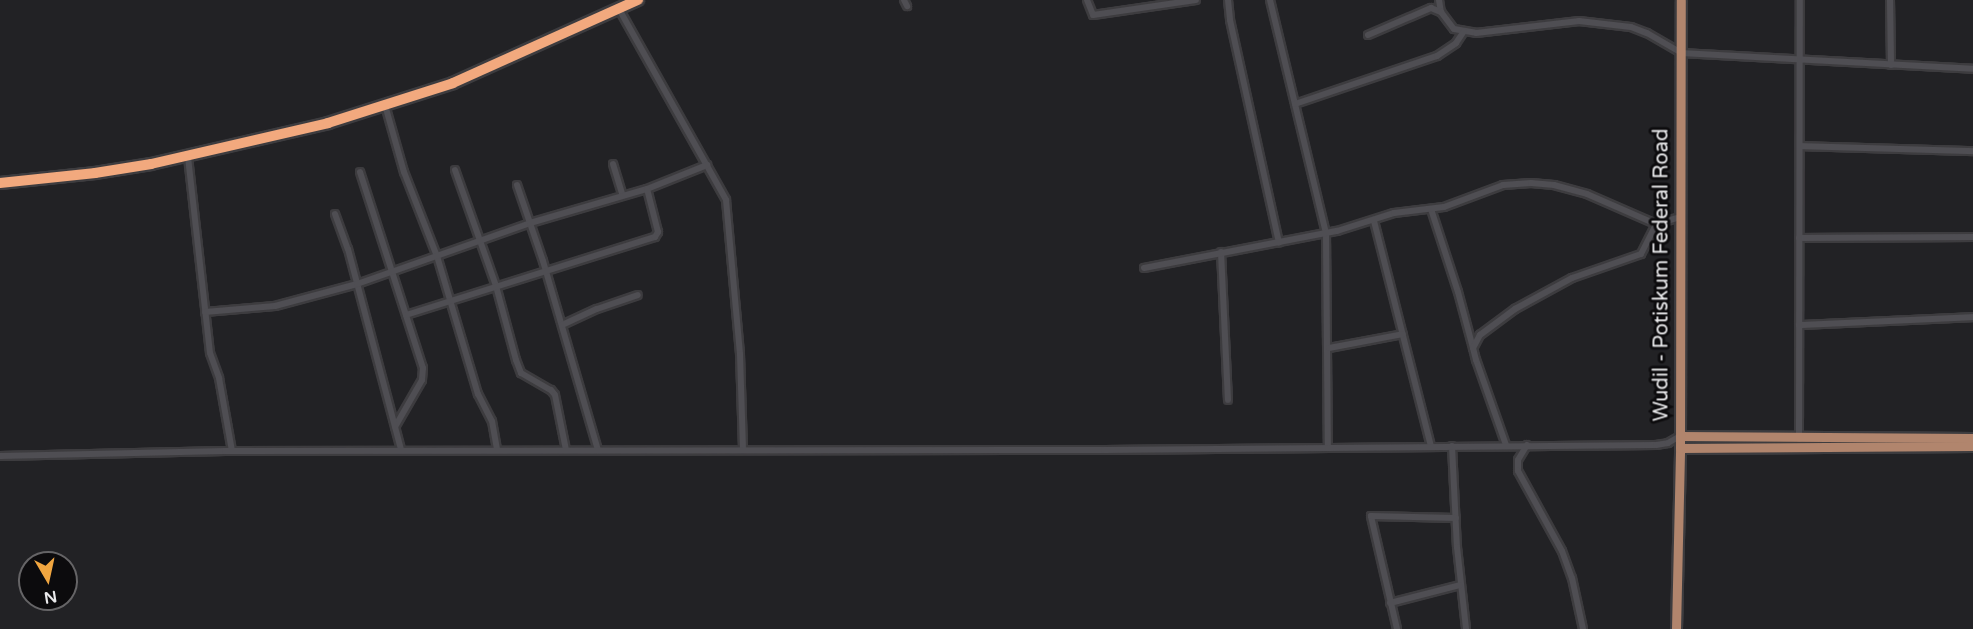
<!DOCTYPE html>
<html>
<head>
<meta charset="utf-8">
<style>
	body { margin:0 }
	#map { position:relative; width:1973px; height:629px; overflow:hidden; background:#222225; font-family:"Varela Round",sans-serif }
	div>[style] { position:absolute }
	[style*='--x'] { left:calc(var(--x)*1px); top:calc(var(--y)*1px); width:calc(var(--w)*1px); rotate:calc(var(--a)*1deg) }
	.roads { filter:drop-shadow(2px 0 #3d3c3f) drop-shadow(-2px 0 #3d3c3f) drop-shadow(0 2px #3d3c3f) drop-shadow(0 -2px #3d3c3f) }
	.street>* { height:6px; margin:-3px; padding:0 3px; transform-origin:3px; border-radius:3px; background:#4f4e53 }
	.primary>* { height:9px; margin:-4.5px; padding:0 4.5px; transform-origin:4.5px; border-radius:4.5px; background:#b1856d }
	.highway>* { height:10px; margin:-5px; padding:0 5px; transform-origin:5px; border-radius:5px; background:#f2a97e }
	span { translate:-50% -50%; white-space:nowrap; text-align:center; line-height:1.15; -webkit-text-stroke:6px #0c0b0d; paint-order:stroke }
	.street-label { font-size:20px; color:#eaeaec }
	.north { position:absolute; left:18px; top:551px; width:60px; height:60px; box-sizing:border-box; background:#0c0b0d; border:2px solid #656466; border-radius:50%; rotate:171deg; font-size:16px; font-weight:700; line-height:24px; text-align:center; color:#eaeaec }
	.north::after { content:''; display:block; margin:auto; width:21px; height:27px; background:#f1a640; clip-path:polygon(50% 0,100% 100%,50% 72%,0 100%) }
</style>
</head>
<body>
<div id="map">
	<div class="roads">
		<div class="street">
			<i style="--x:904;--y:0;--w:7;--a:63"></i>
			<i style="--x:1087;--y:0;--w:16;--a:68"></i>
			<i style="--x:1093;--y:15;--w:104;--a:-8.3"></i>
			<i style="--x:1228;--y:0;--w:20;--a:84"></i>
			<i style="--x:1230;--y:20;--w:228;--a:77.6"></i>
			<i style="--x:1270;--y:0;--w:240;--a:76.5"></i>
			<i style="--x:1326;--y:233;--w:214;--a:89.5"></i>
			<i style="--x:1439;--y:0;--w:12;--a:81"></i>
			<i style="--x:1890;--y:0;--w:65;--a:89.1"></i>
			<i style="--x:619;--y:9;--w:219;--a:60.7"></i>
			<i style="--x:726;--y:200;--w:155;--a:84.8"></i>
			<i style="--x:740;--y:354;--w:96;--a:88.2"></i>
			<i style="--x:1368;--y:35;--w:69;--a:-23.2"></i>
			<i style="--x:1431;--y:8;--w:11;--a:22"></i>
			<i style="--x:1441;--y:12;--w:21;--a:53"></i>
			<i style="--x:1454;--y:29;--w:22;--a:10"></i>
			<i style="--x:1476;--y:33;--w:104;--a:-6.6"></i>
			<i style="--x:1579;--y:21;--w:52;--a:6.6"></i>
			<i style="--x:1631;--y:27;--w:17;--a:21"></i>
			<i style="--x:1647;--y:33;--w:39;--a:30"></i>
			<i style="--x:1681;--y:53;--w:292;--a:3.1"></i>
			<i style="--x:1295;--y:104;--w:150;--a:-18.7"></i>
			<i style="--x:1437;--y:56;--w:23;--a:-34"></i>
			<i style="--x:1456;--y:43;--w:14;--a:-56"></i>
			<i style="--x:385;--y:105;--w:70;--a:74.2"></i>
			<i style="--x:404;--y:172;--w:90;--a:68.6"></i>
			<i style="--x:437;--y:256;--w:144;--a:73.5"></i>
			<i style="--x:478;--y:394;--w:30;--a:63"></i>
			<i style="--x:492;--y:421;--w:29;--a:80"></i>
			<i style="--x:1800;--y:146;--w:173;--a:1.7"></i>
			<i style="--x:188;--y:157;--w:197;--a:83.6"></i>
			<i style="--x:210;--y:353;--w:27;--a:70"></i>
			<i style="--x:219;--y:378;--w:74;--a:79.9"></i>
			<i style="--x:613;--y:164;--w:31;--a:73"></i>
			<i style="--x:455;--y:170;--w:123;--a:70.5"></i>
			<i style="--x:496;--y:286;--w:77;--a:74.9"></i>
			<i style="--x:516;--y:360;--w:14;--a:69"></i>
			<i style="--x:521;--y:373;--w:34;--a:30"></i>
			<i style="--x:551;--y:390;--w:6;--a:51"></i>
			<i style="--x:555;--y:395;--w:56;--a:78.7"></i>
			<i style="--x:360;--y:172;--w:206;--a:72.2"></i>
			<i style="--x:423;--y:368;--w:12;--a:95"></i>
			<i style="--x:422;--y:380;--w:54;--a:119.9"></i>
			<i style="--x:517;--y:185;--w:80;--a:71.1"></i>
			<i style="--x:543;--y:261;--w:197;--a:73.8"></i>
			<i style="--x:1431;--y:209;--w:87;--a:72"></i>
			<i style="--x:1458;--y:292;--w:58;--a:75"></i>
			<i style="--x:335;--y:214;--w:37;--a:70"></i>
			<i style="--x:348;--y:249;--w:208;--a:75.2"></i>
			<i style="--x:1374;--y:221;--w:232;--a:75.8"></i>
			<i style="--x:1799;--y:238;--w:174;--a:-0.3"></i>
			<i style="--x:1221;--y:252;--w:148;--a:87.3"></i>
			<i style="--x:1144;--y:268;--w:197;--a:-10.9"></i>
			<i style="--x:1337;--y:231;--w:60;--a:-17.5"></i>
			<i style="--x:1394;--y:213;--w:50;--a:-6.8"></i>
			<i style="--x:1444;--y:207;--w:63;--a:-20.4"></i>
			<i style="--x:1503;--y:185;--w:28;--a:-4"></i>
			<i style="--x:1531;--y:183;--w:23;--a:5"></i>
			<i style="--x:1554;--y:185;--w:34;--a:15"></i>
			<i style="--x:1587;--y:194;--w:75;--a:23.5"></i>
			<i style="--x:1656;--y:224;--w:25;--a:-16"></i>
			<i style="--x:205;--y:312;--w:70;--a:-4.9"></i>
			<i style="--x:275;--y:306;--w:85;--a:-15"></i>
			<i style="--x:357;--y:284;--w:183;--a:-19.4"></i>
			<i style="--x:530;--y:223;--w:122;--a:-16.2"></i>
			<i style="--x:647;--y:189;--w:65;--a:-21.8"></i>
			<i style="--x:406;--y:315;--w:261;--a:-17.4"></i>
			<i style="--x:655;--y:237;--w:6;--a:-59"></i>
			<i style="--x:658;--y:232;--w:44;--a:-104.3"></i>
			<i style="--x:562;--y:325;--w:38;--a:-25"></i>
			<i style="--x:597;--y:309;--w:43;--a:-18.9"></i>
			<i style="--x:1799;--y:325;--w:174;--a:-2.6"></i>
			<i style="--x:1329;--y:348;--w:75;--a:-10.7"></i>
			<i style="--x:1799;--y:439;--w:439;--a:-89.9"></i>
			<i style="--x:1506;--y:445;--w:90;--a:-109.4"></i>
			<i style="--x:1476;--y:360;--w:12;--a:-104"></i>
			<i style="--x:1473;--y:348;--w:15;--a:-62"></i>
			<i style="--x:1480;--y:335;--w:44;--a:-36.6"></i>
			<i style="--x:1515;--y:309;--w:65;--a:-28.5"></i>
			<i style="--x:1572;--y:278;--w:73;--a:-19.2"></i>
			<i style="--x:1641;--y:254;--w:34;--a:-63"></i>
			<i style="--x:1527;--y:445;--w:17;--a:121"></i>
			<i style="--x:1518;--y:460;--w:11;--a:90"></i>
			<i style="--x:1518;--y:471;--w:91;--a:61.2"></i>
			<i style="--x:1562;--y:551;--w:29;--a:70"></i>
			<i style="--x:1572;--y:578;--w:52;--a:77.8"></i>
			<i style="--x:1452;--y:446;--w:101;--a:87.2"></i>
			<i style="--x:1457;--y:547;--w:82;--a:83.7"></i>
			<i style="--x:0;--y:456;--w:225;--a:-1.3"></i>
			<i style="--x:225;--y:451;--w:879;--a:-0.07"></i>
			<i style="--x:1104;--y:450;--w:552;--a:-0.52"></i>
			<i style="--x:1656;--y:445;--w:12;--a:-9"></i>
			<i style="--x:1668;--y:443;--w:14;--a:-30"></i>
			<i style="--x:1390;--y:603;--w:72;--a:-14.4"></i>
			<i style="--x:1397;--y:629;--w:116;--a:-103"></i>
			<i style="--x:1371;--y:516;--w:85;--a:1.3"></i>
		</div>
		<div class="primary">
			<i style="--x:1680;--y:436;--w:293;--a:0.4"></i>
			<i style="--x:1680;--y:448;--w:293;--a:-0.4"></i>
			<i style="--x:1676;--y:629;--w:181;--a:-88.7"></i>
			<i style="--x:1680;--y:448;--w:448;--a:-89.9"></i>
		</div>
		<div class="highway">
			<i style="--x:0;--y:183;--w:96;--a:-6"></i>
			<i style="--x:95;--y:173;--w:57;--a:-9.1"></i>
			<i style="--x:151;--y:164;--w:182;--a:-13"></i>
			<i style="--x:328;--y:123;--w:131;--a:-17.7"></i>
			<i style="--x:453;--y:83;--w:203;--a:-24.2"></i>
		</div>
	</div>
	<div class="street-label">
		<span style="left:1662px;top:275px;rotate:-90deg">Wudil - Potiskum Federal Road</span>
	</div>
	<div class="north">N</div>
</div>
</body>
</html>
